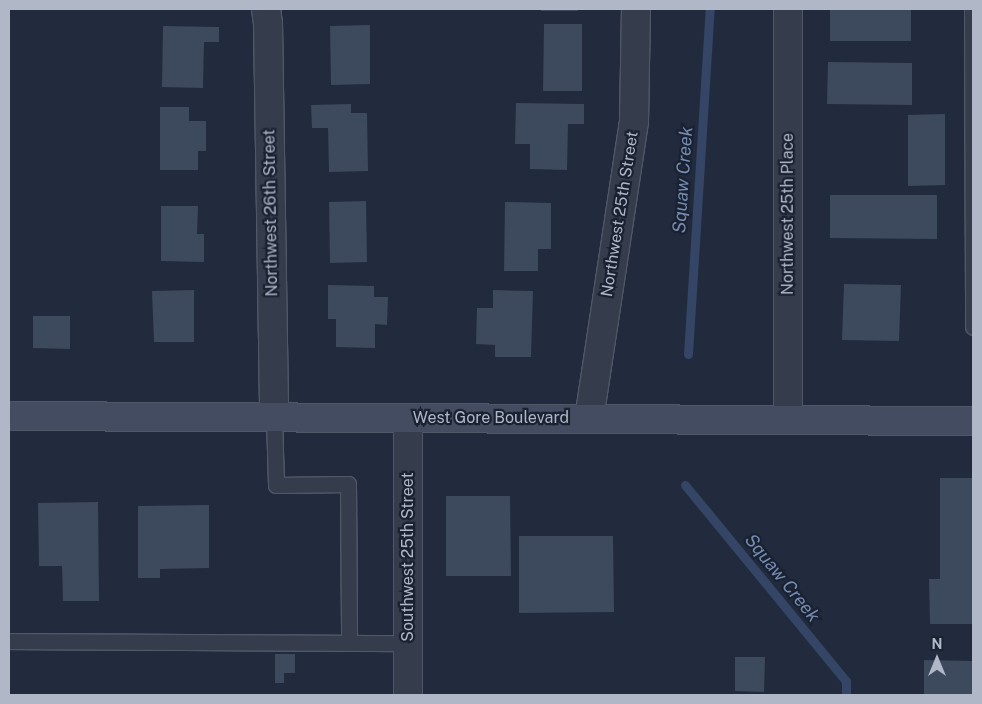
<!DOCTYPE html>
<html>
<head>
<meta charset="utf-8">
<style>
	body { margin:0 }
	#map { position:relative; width:982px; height:704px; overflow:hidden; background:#212b3d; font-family:"Public Sans",sans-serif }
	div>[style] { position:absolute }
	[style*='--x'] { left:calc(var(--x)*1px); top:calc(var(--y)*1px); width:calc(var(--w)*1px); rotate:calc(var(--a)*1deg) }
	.stream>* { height:9px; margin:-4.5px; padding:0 4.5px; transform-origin:4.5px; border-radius:4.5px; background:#344565 }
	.building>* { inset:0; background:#3d495c }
	.roads { filter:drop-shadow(1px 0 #505868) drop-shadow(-1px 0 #505868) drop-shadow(0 1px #505868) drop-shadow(0 -1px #505868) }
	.lane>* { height:15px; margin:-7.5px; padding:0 7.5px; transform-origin:7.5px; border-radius:7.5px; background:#353d4d }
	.street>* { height:28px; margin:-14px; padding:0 14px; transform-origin:14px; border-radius:14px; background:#353d4d }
	.secondary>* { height:28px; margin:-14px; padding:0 14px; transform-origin:14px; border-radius:14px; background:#434c60 }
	span { translate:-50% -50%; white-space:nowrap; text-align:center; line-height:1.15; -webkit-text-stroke:4.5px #1a2232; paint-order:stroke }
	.street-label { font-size:16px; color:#b0b8c8 }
	.water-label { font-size:18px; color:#768cb2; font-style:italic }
	.frame { position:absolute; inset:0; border:10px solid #b0b8c8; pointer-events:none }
	.north { position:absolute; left:912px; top:634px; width:50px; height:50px; -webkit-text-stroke:4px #1a2232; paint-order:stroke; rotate:0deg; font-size:14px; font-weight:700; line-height:20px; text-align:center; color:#b0b8c8 }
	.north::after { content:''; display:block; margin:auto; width:18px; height:22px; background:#b0b8c8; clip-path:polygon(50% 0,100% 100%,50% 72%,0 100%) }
</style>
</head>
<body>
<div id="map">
	<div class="stream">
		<i style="--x:688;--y:354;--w:346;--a:-86.4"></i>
		<i style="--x:685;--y:485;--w:254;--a:50.6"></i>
		<i style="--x:846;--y:681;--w:14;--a:90"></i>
	</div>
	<div class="building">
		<i style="clip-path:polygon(541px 9px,578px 9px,578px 11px,541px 11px)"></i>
		<i style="clip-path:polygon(830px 9px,911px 9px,911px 41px,830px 41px)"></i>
		<i style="clip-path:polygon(544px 24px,582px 24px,582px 91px,543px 91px)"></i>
		<i style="clip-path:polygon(370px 25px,370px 84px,331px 85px,330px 26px)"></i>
		<i style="clip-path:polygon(163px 26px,219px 27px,219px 42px,204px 42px,203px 88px,162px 87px)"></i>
		<i style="clip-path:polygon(828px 62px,912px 63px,912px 105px,827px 104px)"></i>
		<i style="clip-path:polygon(516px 103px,584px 104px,584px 124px,568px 124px,567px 170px,530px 169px,530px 144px,515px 144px)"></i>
		<i style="clip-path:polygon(351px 104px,351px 113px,367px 113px,368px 171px,329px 172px,328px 128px,312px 128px,311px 105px)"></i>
		<i style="clip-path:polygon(160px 107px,189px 107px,189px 121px,206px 121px,206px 151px,198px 151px,198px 170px,160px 170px)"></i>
		<i style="clip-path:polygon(945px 114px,945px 185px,908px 186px,908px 115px)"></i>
		<i style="clip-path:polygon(830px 195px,937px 195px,937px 239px,830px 238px)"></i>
		<i style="clip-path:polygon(366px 201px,367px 262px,330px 263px,329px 202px)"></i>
		<i style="clip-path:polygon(505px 202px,551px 203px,551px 249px,538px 249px,538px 271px,504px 271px)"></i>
		<i style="clip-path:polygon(161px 206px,198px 206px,197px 234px,204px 234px,204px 262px,161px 261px)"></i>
		<i style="clip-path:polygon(844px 284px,901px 285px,899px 341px,842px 340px)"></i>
		<i style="clip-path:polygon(328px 285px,374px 286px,374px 297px,388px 297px,387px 325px,375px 324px,375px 348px,336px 347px,336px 319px,328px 319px)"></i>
		<i style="clip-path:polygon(194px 290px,194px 342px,154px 342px,152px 291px)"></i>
		<i style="clip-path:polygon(493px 290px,533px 291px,531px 357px,495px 357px,495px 345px,476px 344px,477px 308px,493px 308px)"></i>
		<i style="clip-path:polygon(33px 316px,70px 316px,70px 349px,33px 348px)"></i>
		<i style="clip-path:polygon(940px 478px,973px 478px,973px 624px,930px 624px,929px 579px,940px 579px)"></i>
		<i style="clip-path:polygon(446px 496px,510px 496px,511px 576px,446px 576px)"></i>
		<i style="clip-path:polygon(98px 502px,99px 601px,63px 601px,62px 566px,39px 566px,38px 503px)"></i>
		<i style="clip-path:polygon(209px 505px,209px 568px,160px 569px,160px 578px,138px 578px,138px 506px)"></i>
		<i style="clip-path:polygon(519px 536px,613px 536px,614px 612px,519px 613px)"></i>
		<i style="clip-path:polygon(275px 654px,295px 654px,295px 673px,284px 673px,284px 683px,275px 683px)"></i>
		<i style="clip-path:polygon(735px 657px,765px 657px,764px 692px,735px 691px)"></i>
		<i style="clip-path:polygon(924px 660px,973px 661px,973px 695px,924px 695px)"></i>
	</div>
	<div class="roads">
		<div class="lane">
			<i style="--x:972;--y:9;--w:318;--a:89.8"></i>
			<i style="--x:274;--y:417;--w:68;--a:88.3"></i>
			<i style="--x:276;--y:485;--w:72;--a:-0.8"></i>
			<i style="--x:348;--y:484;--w:158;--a:89.6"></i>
			<i style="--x:9;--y:641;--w:399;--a:0.3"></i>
		</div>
		<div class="street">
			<i style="--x:266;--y:9;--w:14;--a:82"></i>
			<i style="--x:268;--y:23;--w:394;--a:89.1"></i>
			<i style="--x:788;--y:9;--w:411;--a:90"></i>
			<i style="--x:408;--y:418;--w:277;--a:90"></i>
			<i style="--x:589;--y:419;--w:300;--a:-81.4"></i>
			<i style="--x:634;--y:122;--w:113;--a:-89"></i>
		</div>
		<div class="secondary">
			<i style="--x:9;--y:416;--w:964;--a:0.3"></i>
		</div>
	</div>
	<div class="street-label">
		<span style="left:271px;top:213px;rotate:-91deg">Northwest 26th Street</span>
		<span style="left:620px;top:214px;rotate:-81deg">Northwest 25th Street</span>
		<span style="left:788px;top:214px;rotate:-90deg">Northwest 25th Place</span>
		<span style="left:491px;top:418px">West Gore Boulevard</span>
		<span style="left:408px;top:557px;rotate:-90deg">Southwest 25th Street</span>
	</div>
	<div class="water-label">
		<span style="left:683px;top:180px;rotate:-86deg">Squaw Creek</span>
		<span style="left:782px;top:578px;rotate:51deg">Squaw Creek</span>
	</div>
	<div class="frame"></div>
	<div class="north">N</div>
</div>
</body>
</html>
